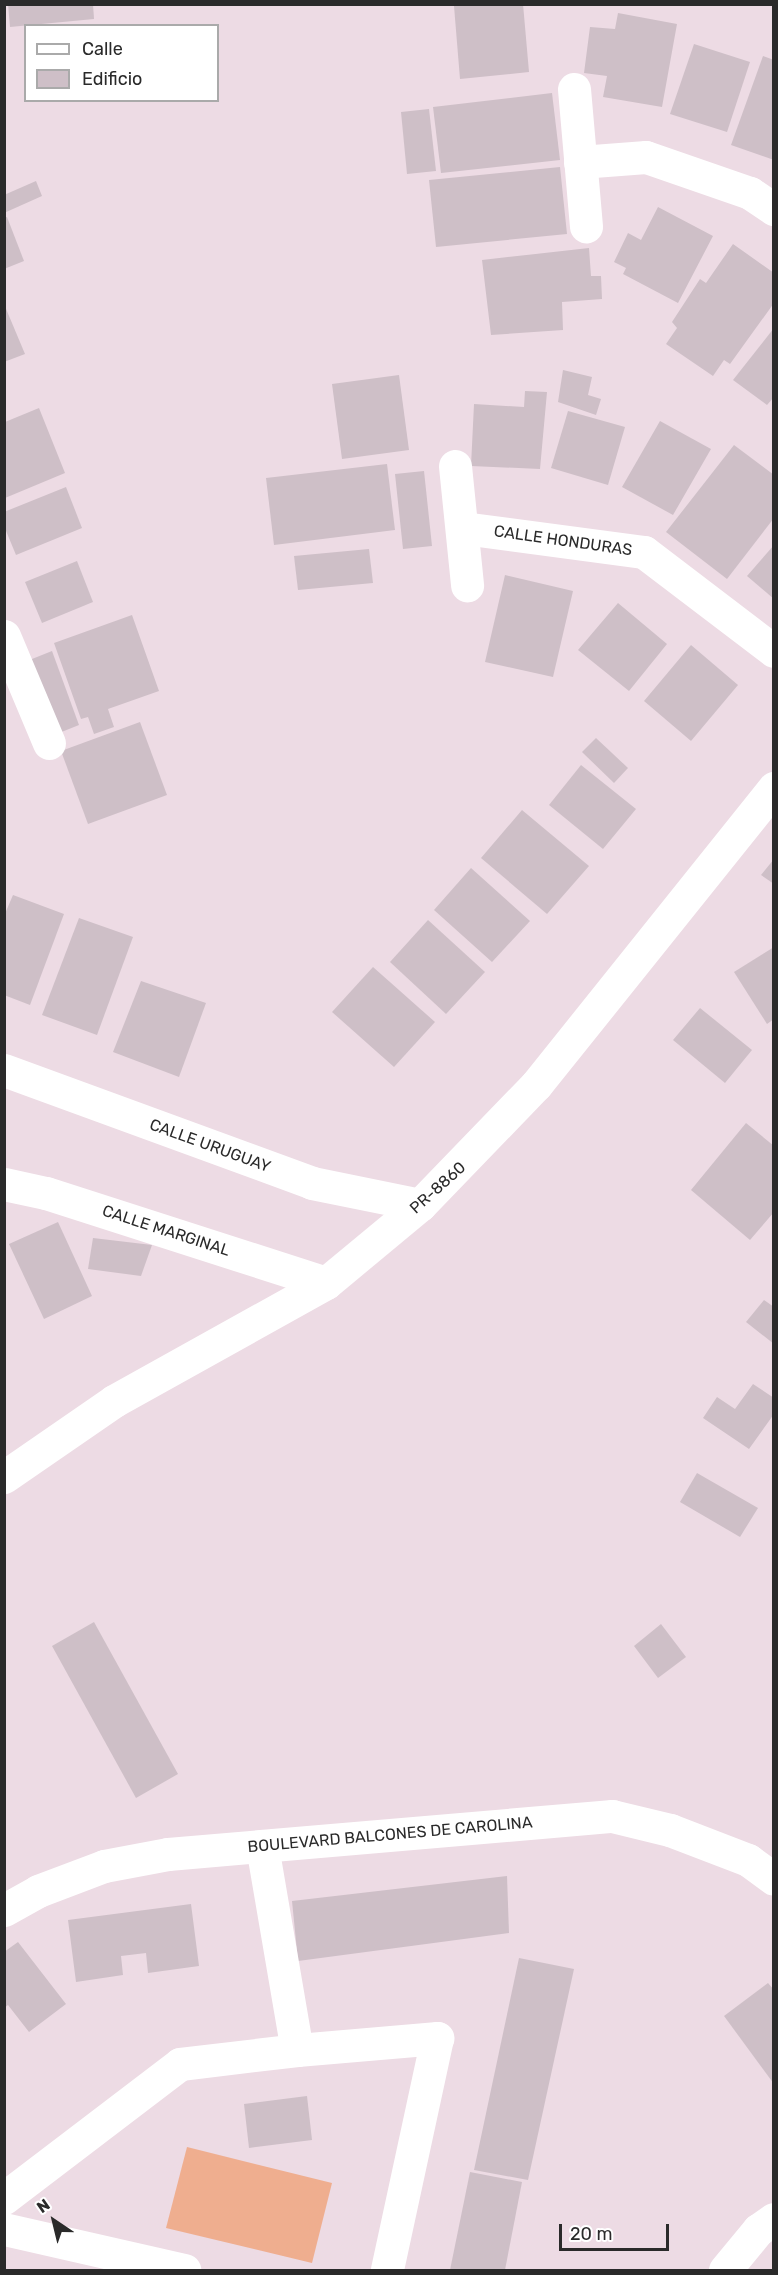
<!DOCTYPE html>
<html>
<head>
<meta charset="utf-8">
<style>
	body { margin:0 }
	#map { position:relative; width:778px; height:2275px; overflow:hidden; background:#eddbe4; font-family:Rubik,sans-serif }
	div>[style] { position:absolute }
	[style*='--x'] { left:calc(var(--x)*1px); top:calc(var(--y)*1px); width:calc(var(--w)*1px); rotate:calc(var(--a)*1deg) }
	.pitch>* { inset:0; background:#efae8f }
	.building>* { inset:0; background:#cebfc7 }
	.minor>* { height:33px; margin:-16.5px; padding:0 16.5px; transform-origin:16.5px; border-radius:16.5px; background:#fff }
	.tertiary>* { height:33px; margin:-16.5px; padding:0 16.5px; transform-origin:16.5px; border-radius:16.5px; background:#fff }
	span { translate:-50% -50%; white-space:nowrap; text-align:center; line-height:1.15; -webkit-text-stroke:5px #fff; paint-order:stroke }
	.street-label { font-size:16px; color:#2a2a2a }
	.frame { position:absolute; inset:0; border:6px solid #2a2a2a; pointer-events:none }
	.legend { position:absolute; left:24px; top:24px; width:195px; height:78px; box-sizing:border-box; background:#fff; border:2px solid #aaa; margin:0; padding:8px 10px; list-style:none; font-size:18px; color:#2a2a2a }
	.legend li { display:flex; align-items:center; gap:12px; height:30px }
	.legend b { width:30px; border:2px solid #aaa }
	.north { position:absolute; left:24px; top:2191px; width:60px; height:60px; -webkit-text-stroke:4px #fff; paint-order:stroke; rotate:325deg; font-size:16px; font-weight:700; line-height:24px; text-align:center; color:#2a2a2a }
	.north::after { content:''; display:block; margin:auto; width:21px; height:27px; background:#2a2a2a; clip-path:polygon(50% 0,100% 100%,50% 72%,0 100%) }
	.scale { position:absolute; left:559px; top:2224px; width:110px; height:27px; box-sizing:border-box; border:3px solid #2a2a2a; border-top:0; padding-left:8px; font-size:18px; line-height:21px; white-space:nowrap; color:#2a2a2a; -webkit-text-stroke:4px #fff; paint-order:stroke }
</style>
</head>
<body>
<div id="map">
	<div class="pitch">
		<i style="clip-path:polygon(187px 2147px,332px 2183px,312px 2263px,166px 2228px)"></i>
	</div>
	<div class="building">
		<i style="clip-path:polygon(8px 4px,93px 4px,94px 19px,10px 27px)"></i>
		<i style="clip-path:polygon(523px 4px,529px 72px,460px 79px,454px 6px)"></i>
		<i style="clip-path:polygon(618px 13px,677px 24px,662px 107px,603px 97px,607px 76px,584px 73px,590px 27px,615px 29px)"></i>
		<i style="clip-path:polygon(694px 44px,750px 62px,727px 132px,670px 114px)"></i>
		<i style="clip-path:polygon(763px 56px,774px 60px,774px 160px,731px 145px)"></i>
		<i style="clip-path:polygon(552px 93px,560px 160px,441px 173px,433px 107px)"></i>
		<i style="clip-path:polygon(429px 109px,436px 171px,407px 174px,401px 112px)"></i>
		<i style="clip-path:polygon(560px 167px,567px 234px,436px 247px,429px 180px)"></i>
		<i style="clip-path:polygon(36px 181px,42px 196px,4px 213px,4px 195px)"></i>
		<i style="clip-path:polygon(658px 207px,713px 236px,678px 303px,623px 274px,626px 268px,614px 262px,628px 233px,641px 240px)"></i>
		<i style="clip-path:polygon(7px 217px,24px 261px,4px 269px,4px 218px)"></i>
		<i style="clip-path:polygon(733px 244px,774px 273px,774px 303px,730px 364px,724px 360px,713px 376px,666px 344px,677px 328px,672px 322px,700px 279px,706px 283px)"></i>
		<i style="clip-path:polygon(589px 248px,591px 276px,601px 276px,602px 299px,562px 302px,563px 330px,491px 335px,482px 260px)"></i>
		<i style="clip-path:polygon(4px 304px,25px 354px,4px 362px)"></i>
		<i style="clip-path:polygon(774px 328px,774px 397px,767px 405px,733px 380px)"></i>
		<i style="clip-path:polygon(563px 370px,592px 377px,588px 395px,601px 399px,596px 415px,558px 402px)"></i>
		<i style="clip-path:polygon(399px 375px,409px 450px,342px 459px,332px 384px)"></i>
		<i style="clip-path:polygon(525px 391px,547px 392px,540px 469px,471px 466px,474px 404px,524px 407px)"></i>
		<i style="clip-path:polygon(39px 408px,65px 473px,5px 498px,5px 422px)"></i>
		<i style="clip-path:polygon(568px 411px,625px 427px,608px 485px,551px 468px)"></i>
		<i style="clip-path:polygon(660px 421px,711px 449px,673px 515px,622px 487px)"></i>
		<i style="clip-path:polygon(734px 445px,774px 475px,774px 518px,727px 579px,666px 532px)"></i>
		<i style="clip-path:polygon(387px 464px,395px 530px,274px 545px,266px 478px)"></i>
		<i style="clip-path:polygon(424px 471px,432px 546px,403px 549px,395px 474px)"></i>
		<i style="clip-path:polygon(66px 487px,82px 528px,16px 555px,4px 526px,4px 512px)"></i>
		<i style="clip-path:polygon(774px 545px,774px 599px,747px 576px)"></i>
		<i style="clip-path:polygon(369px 549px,373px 583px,298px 590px,294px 556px)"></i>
		<i style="clip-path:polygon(77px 561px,93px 602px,42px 623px,25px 582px)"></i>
		<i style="clip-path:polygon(505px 575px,573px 591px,553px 677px,485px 662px)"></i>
		<i style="clip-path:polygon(618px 603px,667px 644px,629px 691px,578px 650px)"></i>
		<i style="clip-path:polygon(132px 615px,159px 691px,108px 709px,114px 727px,94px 734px,88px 717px,81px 719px,54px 643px)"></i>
		<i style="clip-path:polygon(691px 645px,738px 685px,691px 741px,644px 701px)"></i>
		<i style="clip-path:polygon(52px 651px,79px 725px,54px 735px,27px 661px)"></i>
		<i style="clip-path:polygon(140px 722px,167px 795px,88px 824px,61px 751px)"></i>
		<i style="clip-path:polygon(596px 738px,628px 768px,614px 783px,582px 752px)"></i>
		<i style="clip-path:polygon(581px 765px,636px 809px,603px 849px,549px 805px)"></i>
		<i style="clip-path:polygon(522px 810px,589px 866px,547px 914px,481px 858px)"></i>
		<i style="clip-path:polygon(774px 859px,774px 884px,761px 875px)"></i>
		<i style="clip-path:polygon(471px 868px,530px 921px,492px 962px,434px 910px)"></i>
		<i style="clip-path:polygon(13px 895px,64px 914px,30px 1005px,4px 995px,4px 916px)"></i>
		<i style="clip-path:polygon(79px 918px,133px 937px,97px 1035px,42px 1015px)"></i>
		<i style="clip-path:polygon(428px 920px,485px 972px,446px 1014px,390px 962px)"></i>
		<i style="clip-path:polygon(774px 947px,774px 1019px,767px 1024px,734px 972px)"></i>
		<i style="clip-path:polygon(373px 967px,435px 1022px,394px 1067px,332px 1012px)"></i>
		<i style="clip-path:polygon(141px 981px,206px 1003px,179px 1077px,113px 1052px)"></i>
		<i style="clip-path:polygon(700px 1008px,752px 1050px,725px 1083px,673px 1040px)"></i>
		<i style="clip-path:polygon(746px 1123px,774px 1146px,774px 1212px,750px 1240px,691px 1190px)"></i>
		<i style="clip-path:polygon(58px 1222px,92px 1296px,44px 1319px,9px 1244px)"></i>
		<i style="clip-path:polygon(93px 1238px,152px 1245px,141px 1276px,88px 1269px)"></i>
		<i style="clip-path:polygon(764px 1300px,774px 1307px,774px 1344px,746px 1322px)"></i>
		<i style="clip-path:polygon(753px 1384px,774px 1398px,774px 1414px,749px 1449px,703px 1418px,717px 1397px,735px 1409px)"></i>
		<i style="clip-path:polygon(697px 1473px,758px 1508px,740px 1537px,680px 1502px)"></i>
		<i style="clip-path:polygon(94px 1622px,178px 1774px,136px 1798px,52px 1646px)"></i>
		<i style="clip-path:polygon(661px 1624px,686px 1657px,658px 1678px,634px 1646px)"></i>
		<i style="clip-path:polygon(507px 1876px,509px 1933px,298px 1961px,292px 1901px)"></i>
		<i style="clip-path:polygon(191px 1904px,199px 1966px,148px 1973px,146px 1953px,121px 1956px,123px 1975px,76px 1982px,68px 1920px)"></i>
		<i style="clip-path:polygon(18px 1942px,66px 2004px,29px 2032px,8px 2005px,4px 2008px,4px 1952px)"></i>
		<i style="clip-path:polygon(519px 1958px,574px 1969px,528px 2180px,474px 2170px)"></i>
		<i style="clip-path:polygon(768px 1983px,774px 1990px,774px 2084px,724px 2016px)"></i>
		<i style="clip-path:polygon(307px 2096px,312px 2140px,249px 2148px,244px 2104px)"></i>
		<i style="clip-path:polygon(470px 2172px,522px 2182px,505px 2270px,450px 2270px)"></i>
	</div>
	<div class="minor">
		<i style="--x:574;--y:89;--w:138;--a:85"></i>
		<i style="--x:580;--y:162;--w:66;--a:-4.3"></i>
		<i style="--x:646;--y:157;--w:110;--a:19.1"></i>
		<i style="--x:750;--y:193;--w:29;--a:34"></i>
		<i style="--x:455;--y:466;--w:120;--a:84.2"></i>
		<i style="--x:463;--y:528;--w:183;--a:7.6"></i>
		<i style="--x:644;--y:552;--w:163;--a:37.3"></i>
		<i style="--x:4;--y:636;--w:116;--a:67.2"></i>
		<i style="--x:4;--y:1070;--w:328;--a:20.1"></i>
		<i style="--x:312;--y:1183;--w:110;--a:11.5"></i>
		<i style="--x:4;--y:1184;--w:43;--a:12.1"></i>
		<i style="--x:46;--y:1193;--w:294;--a:17.8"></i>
		<i style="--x:262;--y:1846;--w:207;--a:80.3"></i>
		<i style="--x:297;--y:2050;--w:141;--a:-4.9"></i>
		<i style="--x:437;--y:2038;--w:237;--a:102.2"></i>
		<i style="--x:4;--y:1910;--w:39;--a:-29"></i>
		<i style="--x:38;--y:1891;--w:71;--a:-20.7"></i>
		<i style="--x:104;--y:1866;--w:65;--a:-10.6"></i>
		<i style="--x:168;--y:1854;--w:446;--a:-4.9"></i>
		<i style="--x:612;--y:1816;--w:60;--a:13.6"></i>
		<i style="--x:670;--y:1830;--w:84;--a:21"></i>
		<i style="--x:748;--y:1860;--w:32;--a:36"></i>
		<i style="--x:4;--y:2198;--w:221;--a:-37.3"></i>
		<i style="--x:180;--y:2064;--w:118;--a:-6.8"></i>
		<i style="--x:4;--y:2229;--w:185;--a:12.8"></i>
		<i style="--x:725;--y:2270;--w:52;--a:-50.5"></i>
		<i style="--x:758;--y:2230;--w:19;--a:-35"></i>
	</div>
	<div class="tertiary">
		<i style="--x:4;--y:1477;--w:134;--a:-34.6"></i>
		<i style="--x:114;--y:1401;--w:243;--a:-29.1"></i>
		<i style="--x:326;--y:1283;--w:122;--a:-39.7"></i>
		<i style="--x:420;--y:1205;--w:167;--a:-46"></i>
		<i style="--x:536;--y:1085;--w:381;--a:-51.3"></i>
	</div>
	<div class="street-label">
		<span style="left:563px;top:541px;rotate:8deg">CALLE HONDURAS</span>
		<span style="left:210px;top:1146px;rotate:20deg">CALLE URUGUAY</span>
		<span style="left:438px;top:1188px;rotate:-42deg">PR-8860</span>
		<span style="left:166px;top:1231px;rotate:18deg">CALLE MARGINAL</span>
		<span style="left:390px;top:1835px;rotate:-5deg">BOULEVARD BALCONES DE CAROLINA</span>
	</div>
	<div class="frame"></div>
	<ul class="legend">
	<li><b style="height:8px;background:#fff"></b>Calle</li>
	<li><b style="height:16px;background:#cebfc7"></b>Edificio</li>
	</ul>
	<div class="north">N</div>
	<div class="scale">20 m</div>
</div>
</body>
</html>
